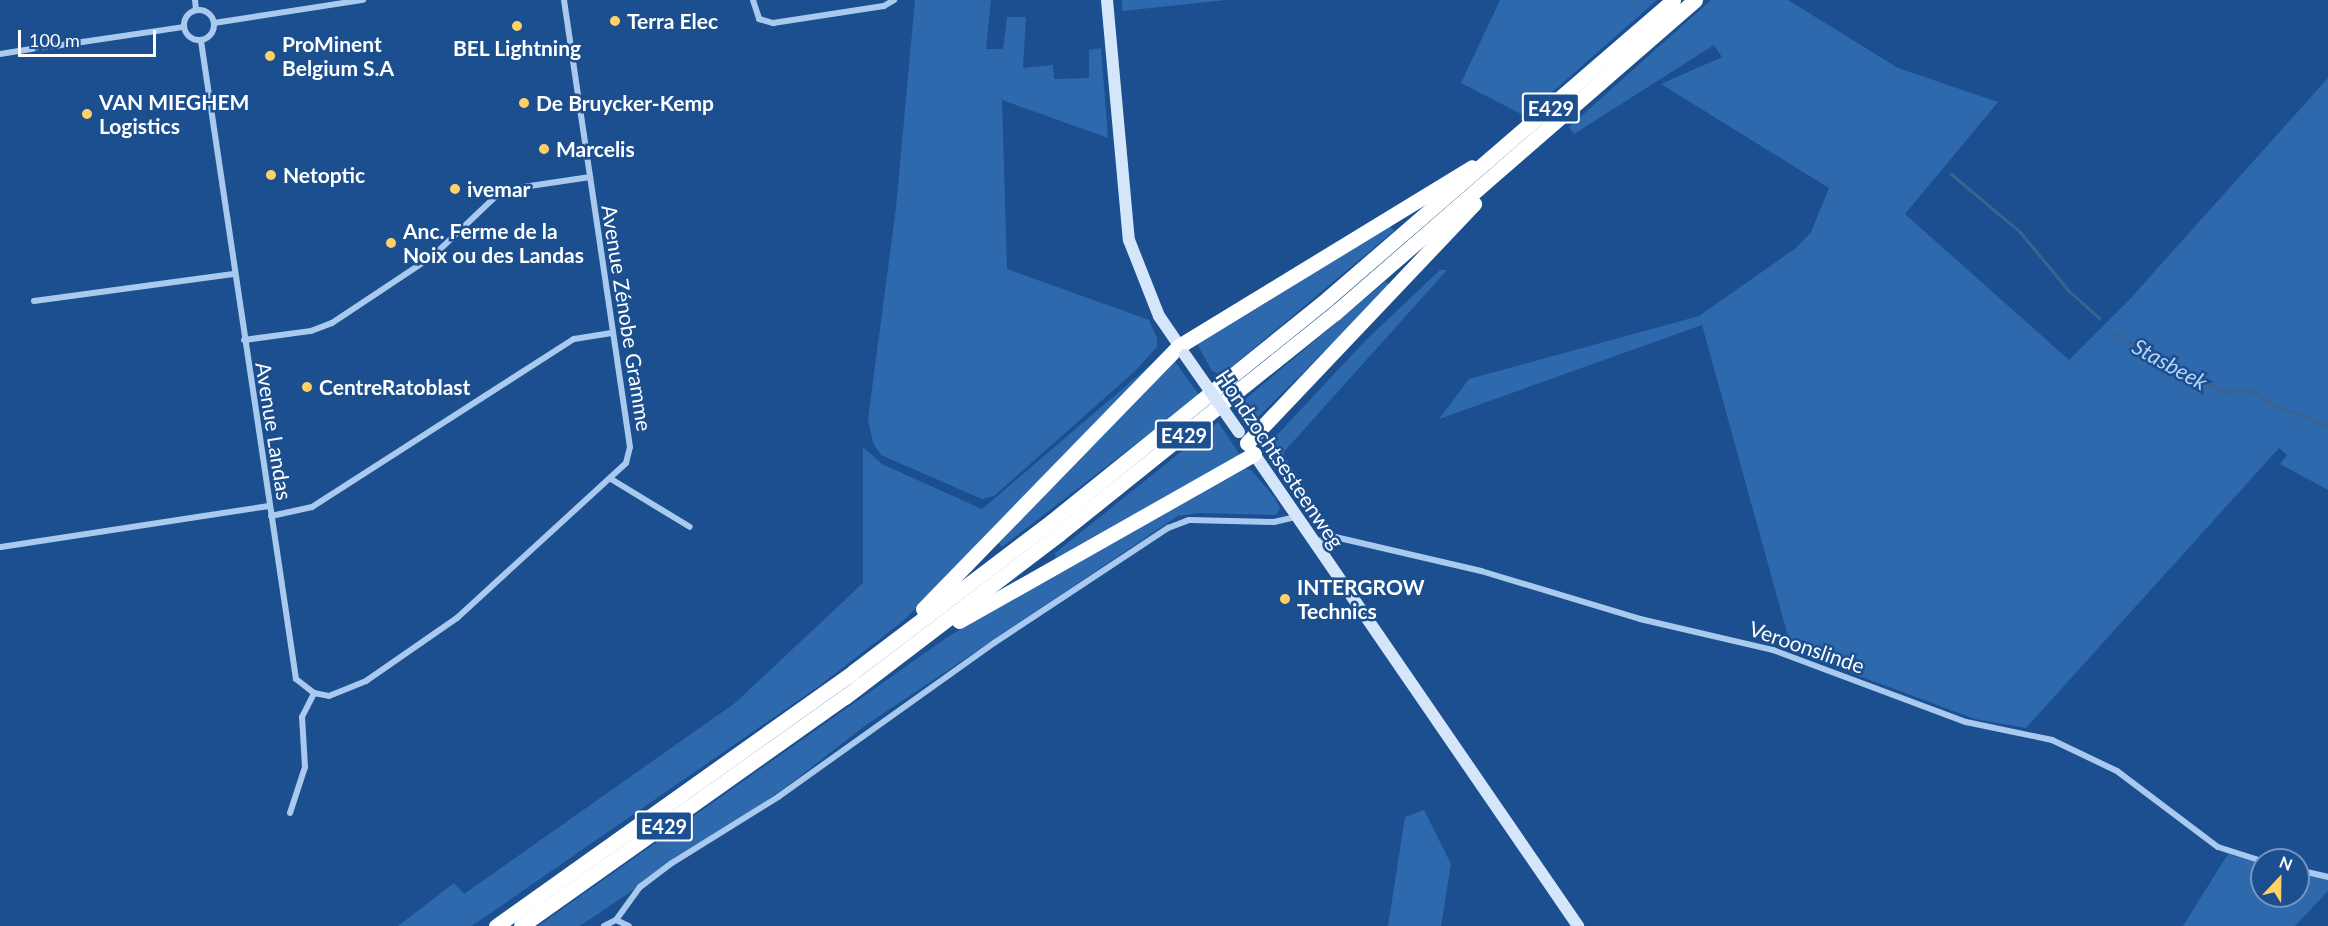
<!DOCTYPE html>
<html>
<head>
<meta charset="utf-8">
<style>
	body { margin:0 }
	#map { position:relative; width:2328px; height:926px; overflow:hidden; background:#1b4f8f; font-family:Lato,sans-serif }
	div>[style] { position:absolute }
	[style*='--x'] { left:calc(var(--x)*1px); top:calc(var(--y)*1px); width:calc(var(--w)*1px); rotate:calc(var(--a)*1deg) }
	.green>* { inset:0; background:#2e69ad }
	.stream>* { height:3px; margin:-1.5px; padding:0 1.5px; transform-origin:1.5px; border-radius:1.5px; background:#3c6290 }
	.street-tunnel>* { height:6px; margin-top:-3px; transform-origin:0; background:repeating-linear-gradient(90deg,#3d69a0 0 6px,transparent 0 9px) }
	.street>* { height:6px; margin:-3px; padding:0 3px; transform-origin:3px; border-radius:3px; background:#a9c9ee }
	.street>.ring { margin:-3px; padding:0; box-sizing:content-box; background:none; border:6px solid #a9c9ee; border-radius:50% }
	.secondary>* { height:12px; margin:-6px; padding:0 6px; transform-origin:6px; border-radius:6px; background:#d6e6fa }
	.highway>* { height:15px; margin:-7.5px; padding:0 7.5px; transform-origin:7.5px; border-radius:7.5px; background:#fff }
	.secondary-bridge>* { height:12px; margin:-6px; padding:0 6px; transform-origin:6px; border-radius:6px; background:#d6e6fa }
	.dots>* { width:16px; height:16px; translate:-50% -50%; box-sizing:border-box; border:3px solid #1b4f8f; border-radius:50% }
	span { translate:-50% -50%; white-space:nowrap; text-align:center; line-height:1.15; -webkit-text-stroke:5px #1b4f8f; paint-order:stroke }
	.shield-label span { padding:2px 4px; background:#1b4f8f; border:2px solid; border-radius:4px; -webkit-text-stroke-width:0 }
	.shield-label { font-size:20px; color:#fff; font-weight:700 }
	.poi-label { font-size:21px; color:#fff; font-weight:700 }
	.left { translate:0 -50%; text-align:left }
	.street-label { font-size:21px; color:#fff }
	.water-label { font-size:22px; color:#b5d3f5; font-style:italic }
	.north { position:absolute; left:2250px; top:848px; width:60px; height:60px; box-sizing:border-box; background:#1b4f8f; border:2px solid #7695bc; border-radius:50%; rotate:22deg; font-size:16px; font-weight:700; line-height:24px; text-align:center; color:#fff }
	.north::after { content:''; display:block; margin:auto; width:21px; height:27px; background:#ffd166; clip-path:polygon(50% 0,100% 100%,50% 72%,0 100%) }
	.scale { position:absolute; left:18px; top:30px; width:138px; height:27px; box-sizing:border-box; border:3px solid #fff; border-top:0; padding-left:8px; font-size:18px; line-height:21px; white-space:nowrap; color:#fff; -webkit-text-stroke:4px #1b4f8f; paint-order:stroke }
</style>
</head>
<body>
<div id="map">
	<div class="green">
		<i style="clip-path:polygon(915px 0,991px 0,986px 49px,1003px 49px,1007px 17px,1026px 17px,1023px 68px,1053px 65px,1054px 79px,1089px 78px,1089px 50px,1101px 48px,1108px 138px,1002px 100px,1007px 269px,1149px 320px,1157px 338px,1157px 347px,1134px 372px,994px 496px,982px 499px,881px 455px,873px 443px,868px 419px,896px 208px)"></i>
		<i style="clip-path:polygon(1122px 0,1227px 0,1122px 11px)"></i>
		<i style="clip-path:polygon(1500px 0,1657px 0,1525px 116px,1461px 83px)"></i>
		<i style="clip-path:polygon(1711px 0,1788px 0,1898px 68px,1998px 102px,1905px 214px,2069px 360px,2129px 300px,2328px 78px,2328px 490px,2280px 464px,2287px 455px,2279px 448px,2026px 728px,1975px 719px,1792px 651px,1702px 325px,1439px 419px,1469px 379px,1699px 316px,1796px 248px,1811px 232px,1829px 188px,1661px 84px,1722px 57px,1714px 45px,1574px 134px,1569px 127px)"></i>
		<i style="clip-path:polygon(1389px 225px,1394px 231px,1229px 369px,1219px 374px,1212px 371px,1197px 344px,1201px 338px)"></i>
		<i style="clip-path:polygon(1440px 270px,1447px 270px,1283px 453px,1329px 531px,1318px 529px,1264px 449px,1366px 340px)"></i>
		<i style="clip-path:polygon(1386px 281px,1390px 286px,1249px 426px,1236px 407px)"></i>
		<i style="clip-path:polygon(1174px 360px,1199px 395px,1002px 547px,998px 542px)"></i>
		<i style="clip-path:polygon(1154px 362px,1157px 364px,903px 621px,819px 686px,472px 926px,398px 926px,454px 883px,464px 894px,735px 703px,863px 583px,863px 447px,882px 464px,982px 509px)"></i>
		<i style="clip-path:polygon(1218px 422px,1240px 455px,1056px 561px,1055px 553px)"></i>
		<i style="clip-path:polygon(1242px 466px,1252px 471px,1275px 498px,1280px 508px,1276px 515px,1199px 513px,1178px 516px,866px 725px,786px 787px,580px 926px,538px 926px,949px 636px)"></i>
		<i style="clip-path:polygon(1424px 810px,1451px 864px,1441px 926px,1388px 926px,1405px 817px)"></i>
		<i style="clip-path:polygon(2228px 854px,2262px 864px,2262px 896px,2298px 896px,2298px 873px,2328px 880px,2328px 891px,2295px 926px,2183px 926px)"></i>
	</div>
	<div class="stream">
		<i style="--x:1951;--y:174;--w:90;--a:40"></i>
		<i style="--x:2020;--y:232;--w:75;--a:50.4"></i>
		<i style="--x:2068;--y:290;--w:42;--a:42.1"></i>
		<i style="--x:2113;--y:333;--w:125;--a:28.2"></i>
		<i style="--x:2223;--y:392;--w:27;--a:-4"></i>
		<i style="--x:2250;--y:390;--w:30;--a:33"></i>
		<i style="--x:2275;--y:406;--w:57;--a:20.7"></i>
	</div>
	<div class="street-tunnel">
		<i style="--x:33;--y:49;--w:22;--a:-8"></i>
	</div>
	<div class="street">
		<i style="--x:195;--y:0;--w:10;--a:84"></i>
		<i style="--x:753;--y:0;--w:20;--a:72"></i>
		<i style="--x:759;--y:19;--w:15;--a:16"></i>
		<i style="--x:773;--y:23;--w:112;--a:-8.7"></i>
		<i style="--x:884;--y:6;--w:12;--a:-31"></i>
		<i class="ring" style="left:184px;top:10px;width:24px;height:24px"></i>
		<i style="--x:214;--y:23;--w:151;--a:-8.8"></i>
		<i style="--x:201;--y:41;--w:645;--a:81.53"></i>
		<i style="--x:296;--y:679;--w:23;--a:38"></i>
		<i style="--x:314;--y:693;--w:15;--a:11"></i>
		<i style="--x:329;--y:696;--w:40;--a:-22"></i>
		<i style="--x:366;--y:681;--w:111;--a:-34.7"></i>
		<i style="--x:457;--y:618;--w:229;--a:-42.5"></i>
		<i style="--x:626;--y:463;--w:16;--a:-76"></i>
		<i style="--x:630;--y:447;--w:452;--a:-98.4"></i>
		<i style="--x:55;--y:46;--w:129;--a:-8.4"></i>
		<i style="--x:0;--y:54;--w:33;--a:-9"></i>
		<i style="--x:34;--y:301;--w:203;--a:-7.7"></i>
		<i style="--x:244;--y:340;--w:68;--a:-7.7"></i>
		<i style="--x:311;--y:331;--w:22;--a:-21"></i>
		<i style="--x:332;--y:323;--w:121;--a:-33.6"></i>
		<i style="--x:433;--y:256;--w:88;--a:-43.6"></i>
		<i style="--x:497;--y:195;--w:27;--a:-17"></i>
		<i style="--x:523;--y:187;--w:68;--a:-8.5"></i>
		<i style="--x:611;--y:479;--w:92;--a:31.3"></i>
		<i style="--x:271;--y:516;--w:42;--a:-12.4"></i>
		<i style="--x:312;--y:507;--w:311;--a:-32.7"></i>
		<i style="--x:574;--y:339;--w:38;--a:-9"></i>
		<i style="--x:1314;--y:542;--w:22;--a:-13"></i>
		<i style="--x:1335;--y:537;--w:150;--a:13.1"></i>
		<i style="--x:1481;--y:571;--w:166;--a:16.8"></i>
		<i style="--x:1640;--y:619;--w:137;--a:13.1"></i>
		<i style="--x:1773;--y:650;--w:206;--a:20.5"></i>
		<i style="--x:1966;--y:722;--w:88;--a:11.8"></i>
		<i style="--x:2052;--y:740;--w:72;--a:25.5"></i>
		<i style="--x:2117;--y:771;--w:126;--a:37"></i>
		<i style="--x:2218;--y:847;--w:46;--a:17.7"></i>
		<i style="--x:1;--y:547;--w:271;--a:-8.7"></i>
		<i style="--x:290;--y:813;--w:48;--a:-71.9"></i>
		<i style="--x:305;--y:767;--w:50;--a:-93.4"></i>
		<i style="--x:302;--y:717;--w:27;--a:-63"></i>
		<i style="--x:2298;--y:870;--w:31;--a:13"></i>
		<i style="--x:616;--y:920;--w:41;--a:-54"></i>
		<i style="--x:640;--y:887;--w:40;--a:-37"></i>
		<i style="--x:672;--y:863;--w:125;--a:-31.9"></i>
		<i style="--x:778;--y:797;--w:265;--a:-35.5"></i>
		<i style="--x:994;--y:643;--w:209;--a:-33.5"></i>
		<i style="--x:1168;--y:528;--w:22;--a:-21"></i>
		<i style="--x:1189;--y:520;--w:85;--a:1.3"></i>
		<i style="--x:1274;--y:522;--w:23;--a:-13"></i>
		<i style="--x:604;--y:926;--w:13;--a:-27"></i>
		<i style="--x:616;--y:920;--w:14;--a:25"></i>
	</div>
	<div class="secondary">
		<i style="--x:1107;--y:0;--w:241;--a:84.8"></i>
		<i style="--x:1129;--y:240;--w:82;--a:68.5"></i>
		<i style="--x:1159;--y:316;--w:42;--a:55.6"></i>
		<i style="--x:1250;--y:448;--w:580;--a:55.54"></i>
	</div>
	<div class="highway">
		<i style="--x:1247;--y:443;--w:330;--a:-46.5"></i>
		<i style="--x:923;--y:609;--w:367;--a:-45.8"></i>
		<i style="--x:1179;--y:346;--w:343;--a:-31.4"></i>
		<i style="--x:959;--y:621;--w:339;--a:-29.5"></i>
		<i style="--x:496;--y:926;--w:438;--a:-35.4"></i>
		<i style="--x:853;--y:672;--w:250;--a:-37.2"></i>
		<i style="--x:1052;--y:521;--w:353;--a:-38.9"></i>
		<i style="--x:1327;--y:299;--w:457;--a:-40.8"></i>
		<i style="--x:521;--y:926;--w:397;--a:-35.3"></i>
		<i style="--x:845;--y:697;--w:269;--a:-37.3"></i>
		<i style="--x:1059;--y:534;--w:354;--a:-38.7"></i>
		<i style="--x:1335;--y:313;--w:477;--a:-41"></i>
	</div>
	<div class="secondary-bridge">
		<i style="--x:1185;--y:355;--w:94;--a:55"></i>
	</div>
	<div class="dots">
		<i style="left:615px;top:21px;background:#ffd166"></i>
		<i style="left:517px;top:26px;background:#ffd166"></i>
		<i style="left:270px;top:56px;background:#ffd166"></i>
		<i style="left:524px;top:103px;background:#ffd166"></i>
		<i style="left:87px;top:114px;background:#ffd166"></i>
		<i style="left:544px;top:149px;background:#ffd166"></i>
		<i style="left:271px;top:175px;background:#ffd166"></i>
		<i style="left:455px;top:189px;background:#ffd166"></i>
		<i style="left:391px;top:243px;background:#ffd166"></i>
		<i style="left:307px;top:387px;background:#ffd166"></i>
		<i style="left:1285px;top:599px;background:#ffd166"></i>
	</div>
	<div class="shield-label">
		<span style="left:1551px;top:108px">E429</span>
		<span style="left:1184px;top:435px">E429</span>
		<span style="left:664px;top:826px">E429</span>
	</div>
	<div class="poi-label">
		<span class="left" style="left:627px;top:21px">Terra Elec</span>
		<span class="left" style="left:282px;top:56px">ProMinent<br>Belgium S.A</span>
		<span style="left:517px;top:48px">BEL Lightning</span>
		<span class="left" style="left:99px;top:114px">VAN MIEGHEM<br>Logistics</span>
		<span class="left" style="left:536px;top:103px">De Bruycker-Kemp</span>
		<span class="left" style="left:556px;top:149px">Marcelis</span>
		<span class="left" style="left:283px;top:175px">Netoptic</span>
		<span class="left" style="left:467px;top:189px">ivemar</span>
		<span class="left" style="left:403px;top:243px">Anc. Ferme de la<br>Noix ou des Landas</span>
		<span class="left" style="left:319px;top:387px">CentreRatoblast</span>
		<span class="left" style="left:1297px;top:599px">INTERGROW<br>Technics</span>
	</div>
	<div class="street-label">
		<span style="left:627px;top:318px;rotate:81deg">Avenue Zénobe Gramme</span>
		<span style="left:274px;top:431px;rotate:81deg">Avenue Landas</span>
		<span style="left:1280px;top:459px;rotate:56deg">Hondzochtsesteenweg</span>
		<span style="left:1807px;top:647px;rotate:19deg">Veroonslinde</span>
	</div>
	<div class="water-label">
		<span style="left:2170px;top:364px;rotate:29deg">Stasbeek</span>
	</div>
	<div class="north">N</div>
	<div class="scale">100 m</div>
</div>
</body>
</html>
